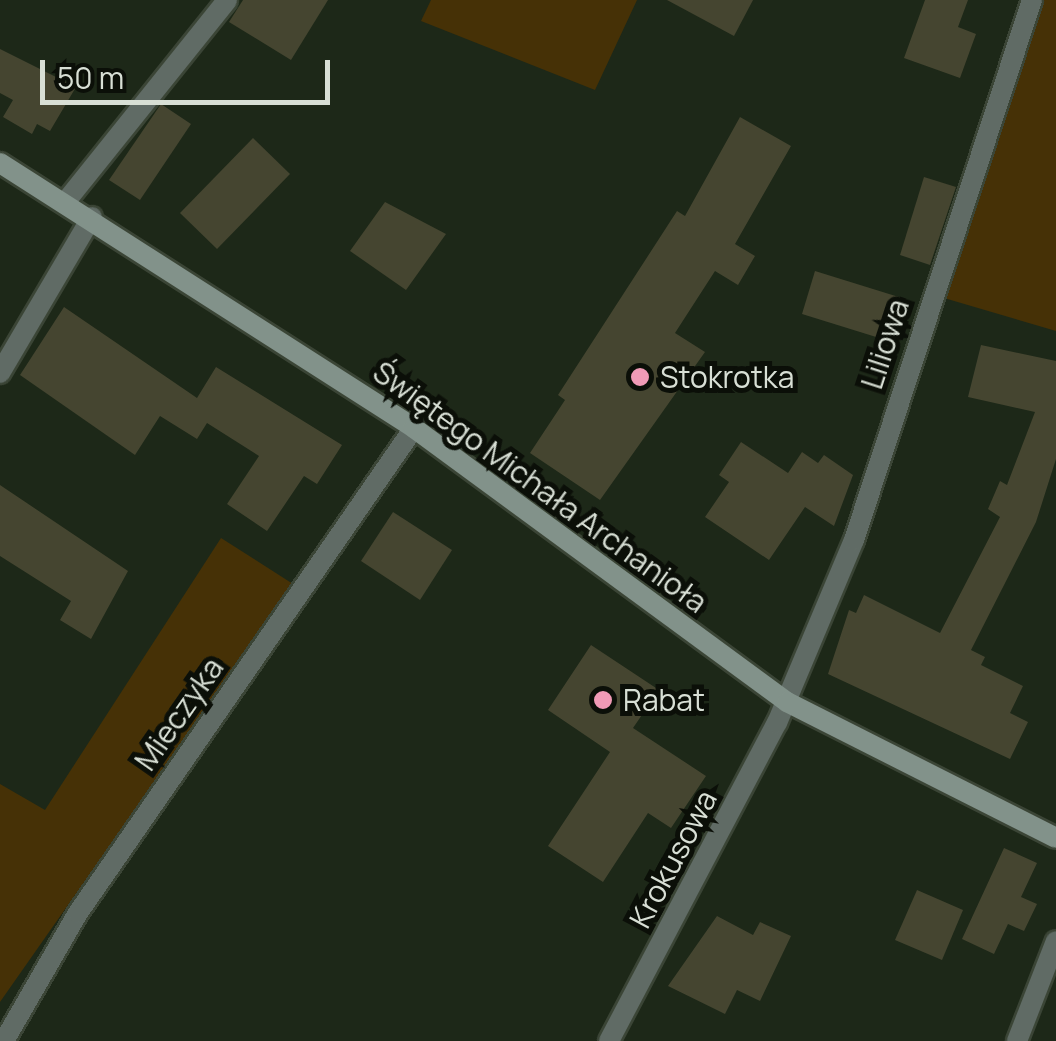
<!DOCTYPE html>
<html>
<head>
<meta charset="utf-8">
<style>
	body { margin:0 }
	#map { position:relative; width:1056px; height:1041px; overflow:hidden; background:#1d2818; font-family:Manrope,sans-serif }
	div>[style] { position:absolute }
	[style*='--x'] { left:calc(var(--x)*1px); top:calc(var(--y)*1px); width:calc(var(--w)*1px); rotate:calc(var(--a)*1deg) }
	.green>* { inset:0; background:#463106 }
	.building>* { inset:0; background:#454530 }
	.roads { filter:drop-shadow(2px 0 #3b4536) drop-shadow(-2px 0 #3b4536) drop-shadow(0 2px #3b4536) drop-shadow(0 -2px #3b4536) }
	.street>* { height:20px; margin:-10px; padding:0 10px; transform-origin:10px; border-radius:10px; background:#606b65 }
	.secondary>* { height:20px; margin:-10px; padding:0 10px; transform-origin:10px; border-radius:10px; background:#82928a }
	.dots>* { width:28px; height:28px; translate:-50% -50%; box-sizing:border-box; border:5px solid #0b0f08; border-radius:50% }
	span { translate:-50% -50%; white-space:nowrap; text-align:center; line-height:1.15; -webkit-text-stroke:10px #0b0f08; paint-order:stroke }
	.street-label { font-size:30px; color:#d8dfd5 }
	.poi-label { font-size:30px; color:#d8dfd5 }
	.left { translate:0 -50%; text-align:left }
	.scale { position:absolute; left:40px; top:60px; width:290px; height:45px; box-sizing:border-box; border:5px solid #d8dfd5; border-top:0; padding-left:12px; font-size:30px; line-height:35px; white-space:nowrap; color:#d8dfd5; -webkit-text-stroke:8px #0b0f08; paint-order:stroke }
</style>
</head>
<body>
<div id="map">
	<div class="green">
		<i style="clip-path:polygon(431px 0,637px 0,595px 90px,421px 21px)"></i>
		<i style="clip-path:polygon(1043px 0,1056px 0,1056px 331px,944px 298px)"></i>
		<i style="clip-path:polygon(221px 538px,293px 584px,0 1002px,0 784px,45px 810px)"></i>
	</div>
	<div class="building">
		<i style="clip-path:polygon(243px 0,328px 0,291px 60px,229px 22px)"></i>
		<i style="clip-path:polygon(667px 0,753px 0,734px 36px)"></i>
		<i style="clip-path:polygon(925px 0,968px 0,958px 27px,976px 34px,960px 78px,904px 58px)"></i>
		<i style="clip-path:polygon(0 49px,76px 87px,50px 131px,37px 124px,32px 134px,3px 117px,13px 100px,0 93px)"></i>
		<i style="clip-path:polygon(161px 104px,191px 124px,140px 200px,109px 180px)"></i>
		<i style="clip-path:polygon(740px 117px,791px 146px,735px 244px,755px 256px,738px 285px,715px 271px,675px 333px,705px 352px,600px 500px,530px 453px,565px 400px,558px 395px,677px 211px,685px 216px)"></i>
		<i style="clip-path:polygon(253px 138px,290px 174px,217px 249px,180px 213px)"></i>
		<i style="clip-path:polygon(924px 177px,956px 187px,930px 265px,900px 255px)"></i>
		<i style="clip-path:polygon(385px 202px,446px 234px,406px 290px,350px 251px)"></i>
		<i style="clip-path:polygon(815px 271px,902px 298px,889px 341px,802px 314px)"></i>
		<i style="clip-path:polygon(64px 307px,197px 398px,216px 367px,342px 445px,317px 484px,304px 476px,267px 531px,227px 504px,259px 456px,207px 423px,197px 439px,160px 416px,135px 455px,20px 375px)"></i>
		<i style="clip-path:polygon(981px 345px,1056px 361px,1056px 459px,1036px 522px,971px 650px,985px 657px,981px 665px,1023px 686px,1010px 713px,1028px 722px,1010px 759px,828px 674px,849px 610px,856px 613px,864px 595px,940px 633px,1000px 517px,988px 509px,1000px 481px,1007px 485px,1035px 412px,968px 397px)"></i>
		<i style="clip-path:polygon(741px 442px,788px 473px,802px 452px,818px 463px,824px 455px,853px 475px,834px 526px,805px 507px,769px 560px,705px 517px,729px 482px,719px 475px)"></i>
		<i style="clip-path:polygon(0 485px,128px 571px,91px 639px,60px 620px,71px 601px,0 556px)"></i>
		<i style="clip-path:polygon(393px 512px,452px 550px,420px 600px,361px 561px)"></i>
		<i style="clip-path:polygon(591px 645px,659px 690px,633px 728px,706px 776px,671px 828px,648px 813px,603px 882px,548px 846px,610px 752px,548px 710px)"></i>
		<i style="clip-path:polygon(1004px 848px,1037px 863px,1021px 897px,1037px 904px,1024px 931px,1008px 924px,994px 954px,962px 939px)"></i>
		<i style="clip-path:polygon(917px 890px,963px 910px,942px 960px,895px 940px)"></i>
		<i style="clip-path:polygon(717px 916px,753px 935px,760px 922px,791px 936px,760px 1001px,737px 990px,725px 1014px,668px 986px)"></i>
	</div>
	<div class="roads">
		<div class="street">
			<i style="--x:67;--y:200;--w:256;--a:-51.3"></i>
			<i style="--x:0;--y:373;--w:181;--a:-59.5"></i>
			<i style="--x:4;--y:1041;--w:148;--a:-60"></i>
			<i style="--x:78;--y:913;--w:590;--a:-55.29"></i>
			<i style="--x:609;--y:1041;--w:360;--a:-62.2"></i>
			<i style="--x:777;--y:723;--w:199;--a:-67.2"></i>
			<i style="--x:854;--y:540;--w:569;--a:-71.76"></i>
			<i style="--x:1017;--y:1041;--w:107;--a:-68.7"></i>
		</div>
		<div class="secondary">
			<i style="--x:0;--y:163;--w:492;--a:32.6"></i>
			<i style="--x:414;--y:428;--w:463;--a:36.3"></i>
			<i style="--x:787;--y:702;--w:301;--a:26.8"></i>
		</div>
	</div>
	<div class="dots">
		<i style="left:640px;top:377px;background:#f09ab6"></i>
		<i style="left:603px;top:700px;background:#f09ab6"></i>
	</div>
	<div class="street-label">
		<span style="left:885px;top:344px;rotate:-72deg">Liliowa</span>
		<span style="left:540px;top:487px;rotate:36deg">Świętego Michała Archanioła</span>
		<span style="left:179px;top:714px;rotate:-55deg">Mieczyka</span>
		<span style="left:673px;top:859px;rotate:-62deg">Krokusowa</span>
	</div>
	<div class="poi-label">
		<span class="left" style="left:660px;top:377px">Stokrotka</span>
		<span class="left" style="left:623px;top:700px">Rabat</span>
	</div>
	<div class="scale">50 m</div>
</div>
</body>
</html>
